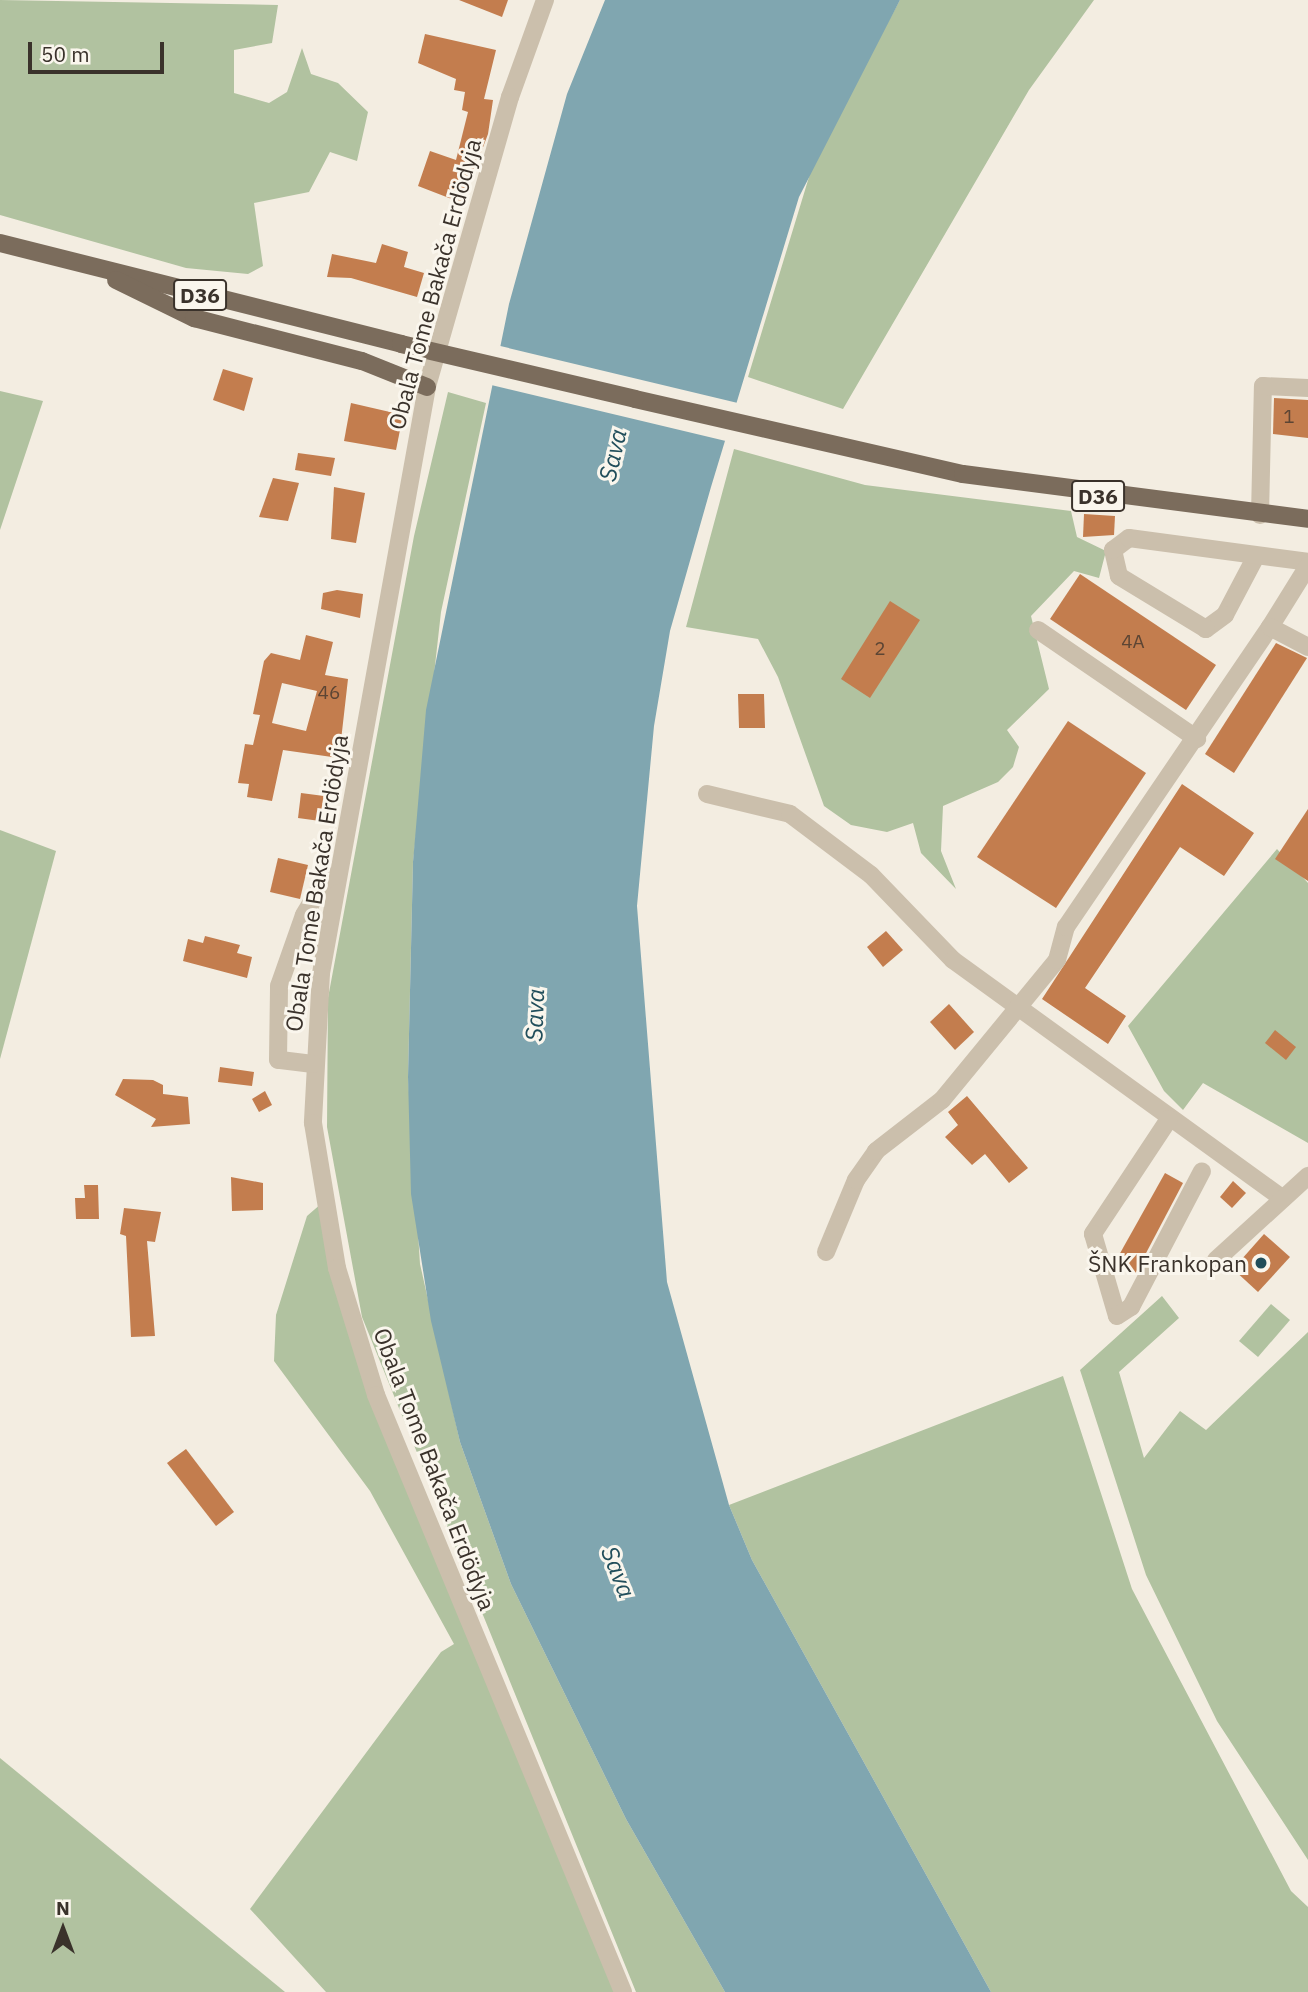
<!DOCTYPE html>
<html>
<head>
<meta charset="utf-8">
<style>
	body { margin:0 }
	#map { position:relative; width:1308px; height:1992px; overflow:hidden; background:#f3ede1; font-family:"IBM Plex Sans",sans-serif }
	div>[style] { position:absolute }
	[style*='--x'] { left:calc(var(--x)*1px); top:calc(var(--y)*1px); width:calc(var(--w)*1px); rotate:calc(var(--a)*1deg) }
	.green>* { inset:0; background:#b1c2a0 }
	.water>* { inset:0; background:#80a6b0 }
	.pier>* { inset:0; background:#f3ede1 }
	.building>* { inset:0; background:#c37d4e }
	.minor>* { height:18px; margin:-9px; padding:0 9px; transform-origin:9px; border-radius:9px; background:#cbbfac }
	.major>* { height:18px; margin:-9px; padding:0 9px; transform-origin:9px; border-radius:9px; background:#7b6c5c }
	.major-bridge>* { height:18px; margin:-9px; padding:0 9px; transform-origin:9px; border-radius:9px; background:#7b6c5c }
	.dots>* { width:19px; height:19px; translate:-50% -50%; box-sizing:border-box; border:4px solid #faf6ed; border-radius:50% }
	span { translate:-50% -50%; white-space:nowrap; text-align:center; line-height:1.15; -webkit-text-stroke:6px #faf6ed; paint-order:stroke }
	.number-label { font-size:19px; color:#5c4534 }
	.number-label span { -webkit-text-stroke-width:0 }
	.shield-label span { padding:2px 5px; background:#faf6ed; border:2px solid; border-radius:5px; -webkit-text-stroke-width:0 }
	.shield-label { font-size:21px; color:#3a322b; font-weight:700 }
	.street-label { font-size:23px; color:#3a322b }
	.poi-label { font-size:23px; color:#3a322b }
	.right { translate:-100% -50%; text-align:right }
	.water-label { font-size:24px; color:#214e5b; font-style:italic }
	.north { position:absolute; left:28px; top:1894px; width:70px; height:70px; -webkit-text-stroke:5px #faf6ed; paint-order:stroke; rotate:0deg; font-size:19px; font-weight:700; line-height:28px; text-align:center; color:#3a322b }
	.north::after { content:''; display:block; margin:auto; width:24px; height:32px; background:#3a322b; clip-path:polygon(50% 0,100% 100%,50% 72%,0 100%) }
	.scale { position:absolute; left:28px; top:42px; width:136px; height:32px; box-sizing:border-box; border:4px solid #3a322b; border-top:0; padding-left:9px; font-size:21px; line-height:24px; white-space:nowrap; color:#3a322b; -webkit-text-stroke:5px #faf6ed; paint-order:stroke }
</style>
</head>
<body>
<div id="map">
	<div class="green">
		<i style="clip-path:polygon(0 0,278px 5px,272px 43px,234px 50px,234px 93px,269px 103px,287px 92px,302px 48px,311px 74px,338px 83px,368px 112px,357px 161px,330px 152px,309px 192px,254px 203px,263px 266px,248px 274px,186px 268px,0 215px)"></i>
		<i style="clip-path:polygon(900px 0,1094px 0,1029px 90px,843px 409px,748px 377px,816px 154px)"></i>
		<i style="clip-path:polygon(0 391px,43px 401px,0 530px)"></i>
		<i style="clip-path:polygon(448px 392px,486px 403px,441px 612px,413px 862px,408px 1077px,420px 1264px,460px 1442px,511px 1584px,626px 1819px,725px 1992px,636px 1992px,362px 1317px,327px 1127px,328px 998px,414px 536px)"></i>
		<i style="clip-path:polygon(734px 449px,865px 485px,1071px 511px,1077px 537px,1106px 551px,1099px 578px,1074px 571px,1031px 616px,1049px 689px,1007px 730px,1019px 747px,1013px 767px,998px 782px,943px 806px,941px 851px,956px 889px,921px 853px,913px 823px,887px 832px,851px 825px,824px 806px,778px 677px,758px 639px,686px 627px)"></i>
		<i style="clip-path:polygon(0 830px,56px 851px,0 1059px)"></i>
		<i style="clip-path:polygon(1277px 849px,1308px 883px,1308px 1143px,1203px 1083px,1183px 1110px,1164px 1091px,1128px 1026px)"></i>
		<i style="clip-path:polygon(322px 1203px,350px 1330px,618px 1992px,326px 1992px,250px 1909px,441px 1652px,454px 1644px,370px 1491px,274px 1361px,276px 1315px,307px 1216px)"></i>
		<i style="clip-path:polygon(1162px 1296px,1179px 1318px,1119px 1372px,1144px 1458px,1180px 1411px,1206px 1430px,1308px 1332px,1308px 1860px,1217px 1721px,1146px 1575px,1080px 1370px)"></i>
		<i style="clip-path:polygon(1271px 1304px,1290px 1320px,1258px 1357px,1239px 1341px)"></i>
		<i style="clip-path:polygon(1063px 1376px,1132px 1589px,1291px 1891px,1308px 1907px,1308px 1992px,991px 1992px,752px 1560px,729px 1505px)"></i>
		<i style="clip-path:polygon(0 1758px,285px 1992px,0 1992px)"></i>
	</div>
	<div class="water">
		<i style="clip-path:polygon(605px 0,900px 0,799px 197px,711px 487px,670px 631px,654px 726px,637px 906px,667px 1282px,729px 1505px,752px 1560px,991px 1992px,725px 1992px,626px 1819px,511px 1584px,460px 1442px,431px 1321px,411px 1194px,408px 1077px,413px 862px,426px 710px,509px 304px,567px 94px)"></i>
	</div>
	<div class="pier">
		<i style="clip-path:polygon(496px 345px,742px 404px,730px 442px,487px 384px)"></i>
	</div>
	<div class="building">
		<i style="clip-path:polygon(459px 0,508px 0,502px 17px)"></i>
		<i style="clip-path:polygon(425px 34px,496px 50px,484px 99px,493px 100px,488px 134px,462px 203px,418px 186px,430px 151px,456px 160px,468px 112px,462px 110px,465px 92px,454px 90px,456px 79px,418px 63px)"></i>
		<i style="clip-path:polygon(382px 244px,408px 252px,404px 267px,424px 273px,417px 297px,351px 278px,327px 277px,332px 254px,376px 263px)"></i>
		<i style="clip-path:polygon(223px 369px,253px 378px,244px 411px,213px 400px)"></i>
		<i style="clip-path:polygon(1274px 398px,1308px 400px,1308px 438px,1273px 434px)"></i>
		<i style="clip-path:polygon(351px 403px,403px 415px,396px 450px,344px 441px)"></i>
		<i style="clip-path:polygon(298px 453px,335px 458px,331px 476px,295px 470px)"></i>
		<i style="clip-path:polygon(273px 478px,299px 483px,288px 521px,259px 517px)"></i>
		<i style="clip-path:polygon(334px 487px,365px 493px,356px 543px,331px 539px)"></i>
		<i style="clip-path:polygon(1084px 514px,1115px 516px,1114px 535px,1083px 537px)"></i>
		<i style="clip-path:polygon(1080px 574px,1216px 665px,1186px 710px,1050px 619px)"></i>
		<i style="clip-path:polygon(337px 590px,363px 594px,360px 618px,321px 609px,323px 593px)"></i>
		<i style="clip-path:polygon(890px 601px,920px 620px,870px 698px,841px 679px)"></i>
		<i style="clip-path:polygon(evenodd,306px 635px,333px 642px,325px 675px,348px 679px,339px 758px,283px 750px,272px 801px,247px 797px,249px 784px,238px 783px,245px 744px,253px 745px,260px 715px,253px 714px,264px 661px,271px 653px,300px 660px,306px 635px,282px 683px,317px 691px,306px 731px,272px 723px,282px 683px)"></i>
		<i style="clip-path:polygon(1276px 643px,1307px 658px,1234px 773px,1205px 754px)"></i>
		<i style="clip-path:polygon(738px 694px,764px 694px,765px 728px,739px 728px)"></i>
		<i style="clip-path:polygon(1068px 721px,1146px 773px,1056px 908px,977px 857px)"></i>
		<i style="clip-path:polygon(1182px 784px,1254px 833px,1224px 876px,1180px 847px,1085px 988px,1126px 1016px,1108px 1044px,1042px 999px)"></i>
		<i style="clip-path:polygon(301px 793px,324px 796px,320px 821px,298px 818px)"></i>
		<i style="clip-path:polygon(1308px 809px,1308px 881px,1275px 859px)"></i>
		<i style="clip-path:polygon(278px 858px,308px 865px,300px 899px,270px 892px)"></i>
		<i style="clip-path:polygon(886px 931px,903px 950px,883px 967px,867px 947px)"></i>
		<i style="clip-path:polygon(205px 936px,240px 945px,237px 953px,252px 957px,247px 978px,183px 961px,188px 939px,203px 943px)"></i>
		<i style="clip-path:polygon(949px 1004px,974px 1032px,955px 1050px,930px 1022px)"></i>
		<i style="clip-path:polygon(1275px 1030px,1296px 1047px,1286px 1060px,1265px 1043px)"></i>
		<i style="clip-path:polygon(220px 1067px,254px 1072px,252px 1086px,218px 1082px)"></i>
		<i style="clip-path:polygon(123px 1079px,153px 1080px,163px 1085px,163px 1094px,188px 1097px,190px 1124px,151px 1127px,156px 1119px,115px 1095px)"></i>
		<i style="clip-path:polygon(265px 1091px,272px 1105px,259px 1112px,252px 1099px)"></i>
		<i style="clip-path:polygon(967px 1096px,1028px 1168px,1009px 1183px,985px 1154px,972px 1165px,945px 1137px,958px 1125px,948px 1112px)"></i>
		<i style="clip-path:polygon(1165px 1173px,1183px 1183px,1135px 1274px,1114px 1264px)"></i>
		<i style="clip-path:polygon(231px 1177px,263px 1183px,263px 1210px,232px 1211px)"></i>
		<i style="clip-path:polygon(1233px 1181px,1246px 1193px,1232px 1208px,1220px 1197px)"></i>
		<i style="clip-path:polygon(84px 1185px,98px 1185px,99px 1219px,76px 1219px,75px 1198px,85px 1198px)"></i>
		<i style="clip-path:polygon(124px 1208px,161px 1212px,155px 1242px,147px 1241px,155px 1336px,131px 1337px,126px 1236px,120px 1234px)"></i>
		<i style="clip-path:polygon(1264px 1234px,1290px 1257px,1258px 1292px,1233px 1269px)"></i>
		<i style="clip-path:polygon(186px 1449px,234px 1512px,216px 1526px,167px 1463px)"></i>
	</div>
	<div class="minor">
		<i style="--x:545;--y:0;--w:103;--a:109.8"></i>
		<i style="--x:510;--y:97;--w:302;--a:106"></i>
		<i style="--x:427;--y:387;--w:596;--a:100.25"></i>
		<i style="--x:321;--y:973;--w:150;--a:93.1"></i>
		<i style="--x:313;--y:1123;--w:147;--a:80.6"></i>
		<i style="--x:337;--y:1268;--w:133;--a:72.9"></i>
		<i style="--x:376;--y:1395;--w:646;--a:67.52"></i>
		<i style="--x:1260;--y:515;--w:129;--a:-88.7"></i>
		<i style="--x:1263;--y:386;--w:45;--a:2.5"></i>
		<i style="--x:1255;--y:558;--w:64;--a:117.8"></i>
		<i style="--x:1225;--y:615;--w:24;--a:144"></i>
		<i style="--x:1206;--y:629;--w:102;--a:-148.7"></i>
		<i style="--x:1119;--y:576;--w:27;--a:-103"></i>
		<i style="--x:1113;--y:550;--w:20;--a:-37"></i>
		<i style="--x:1129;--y:538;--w:181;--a:7.6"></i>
		<i style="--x:1270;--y:627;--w:72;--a:-58.1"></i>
		<i style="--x:1038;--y:630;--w:193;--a:34.4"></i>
		<i style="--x:707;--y:794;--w:85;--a:13.5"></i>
		<i style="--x:790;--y:814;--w:101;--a:37"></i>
		<i style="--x:871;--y:875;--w:118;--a:46"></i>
		<i style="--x:953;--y:960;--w:407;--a:35.9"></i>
		<i style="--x:313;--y:1064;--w:35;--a:-173"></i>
		<i style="--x:278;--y:1060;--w:74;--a:-89.2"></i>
		<i style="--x:279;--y:986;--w:75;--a:-70.6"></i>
		<i style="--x:304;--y:915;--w:41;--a:-59"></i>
		<i style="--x:325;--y:880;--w:14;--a:-25"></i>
		<i style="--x:1169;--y:1119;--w:138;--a:123.5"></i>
		<i style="--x:1093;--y:1234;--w:85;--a:73.7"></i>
		<i style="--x:1117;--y:1316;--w:17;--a:-33"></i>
		<i style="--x:1131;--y:1307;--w:153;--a:-62.4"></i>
		<i style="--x:826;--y:1252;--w:78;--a:-67.4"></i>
		<i style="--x:856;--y:1180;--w:35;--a:-55"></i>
		<i style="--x:876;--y:1151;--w:83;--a:-37.7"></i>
		<i style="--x:942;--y:1100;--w:181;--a:-50.6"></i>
		<i style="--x:1057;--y:960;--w:34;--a:-75"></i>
		<i style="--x:1066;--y:927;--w:363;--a:-55.8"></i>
		<i style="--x:1270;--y:627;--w:43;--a:27.8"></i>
		<i style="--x:1216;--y:1260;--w:125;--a:-42.4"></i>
	</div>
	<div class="major">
		<i style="--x:0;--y:243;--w:414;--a:14.1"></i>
		<i style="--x:116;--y:280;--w:87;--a:26"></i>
		<i style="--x:194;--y:318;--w:173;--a:14.4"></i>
		<i style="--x:362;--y:361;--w:70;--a:21.8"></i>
		<i style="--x:635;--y:399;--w:336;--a:12.9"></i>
		<i style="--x:963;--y:474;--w:348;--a:7.4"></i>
	</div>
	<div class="major-bridge">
		<i style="--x:401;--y:344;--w:240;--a:13.2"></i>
	</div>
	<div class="dots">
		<i style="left:1261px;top:1263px;background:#214e5b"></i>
	</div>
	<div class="number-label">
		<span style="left:1289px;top:417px">1</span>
		<span style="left:1133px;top:642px">4A</span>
		<span style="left:880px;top:649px">2</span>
		<span style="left:329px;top:693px">46</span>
	</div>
	<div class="shield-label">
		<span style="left:200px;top:295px">D36</span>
		<span style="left:1098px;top:496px">D36</span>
	</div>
	<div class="street-label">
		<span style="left:434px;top:284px;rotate:-75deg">Obala Tome Bakača Erdödyja</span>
		<span style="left:316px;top:883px;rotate:-81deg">Obala Tome Bakača Erdödyja</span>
		<span style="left:435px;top:1469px;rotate:69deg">Obala Tome Bakača Erdödyja</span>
	</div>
	<div class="poi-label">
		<span class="right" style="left:1247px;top:1263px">ŠNK Frankopan</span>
	</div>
	<div class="water-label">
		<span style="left:613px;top:455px;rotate:-77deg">Sava</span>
		<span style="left:535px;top:1015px;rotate:-88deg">Sava</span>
		<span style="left:618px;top:1572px;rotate:68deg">Sava</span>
	</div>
	<div class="north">N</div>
	<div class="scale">50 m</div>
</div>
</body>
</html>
